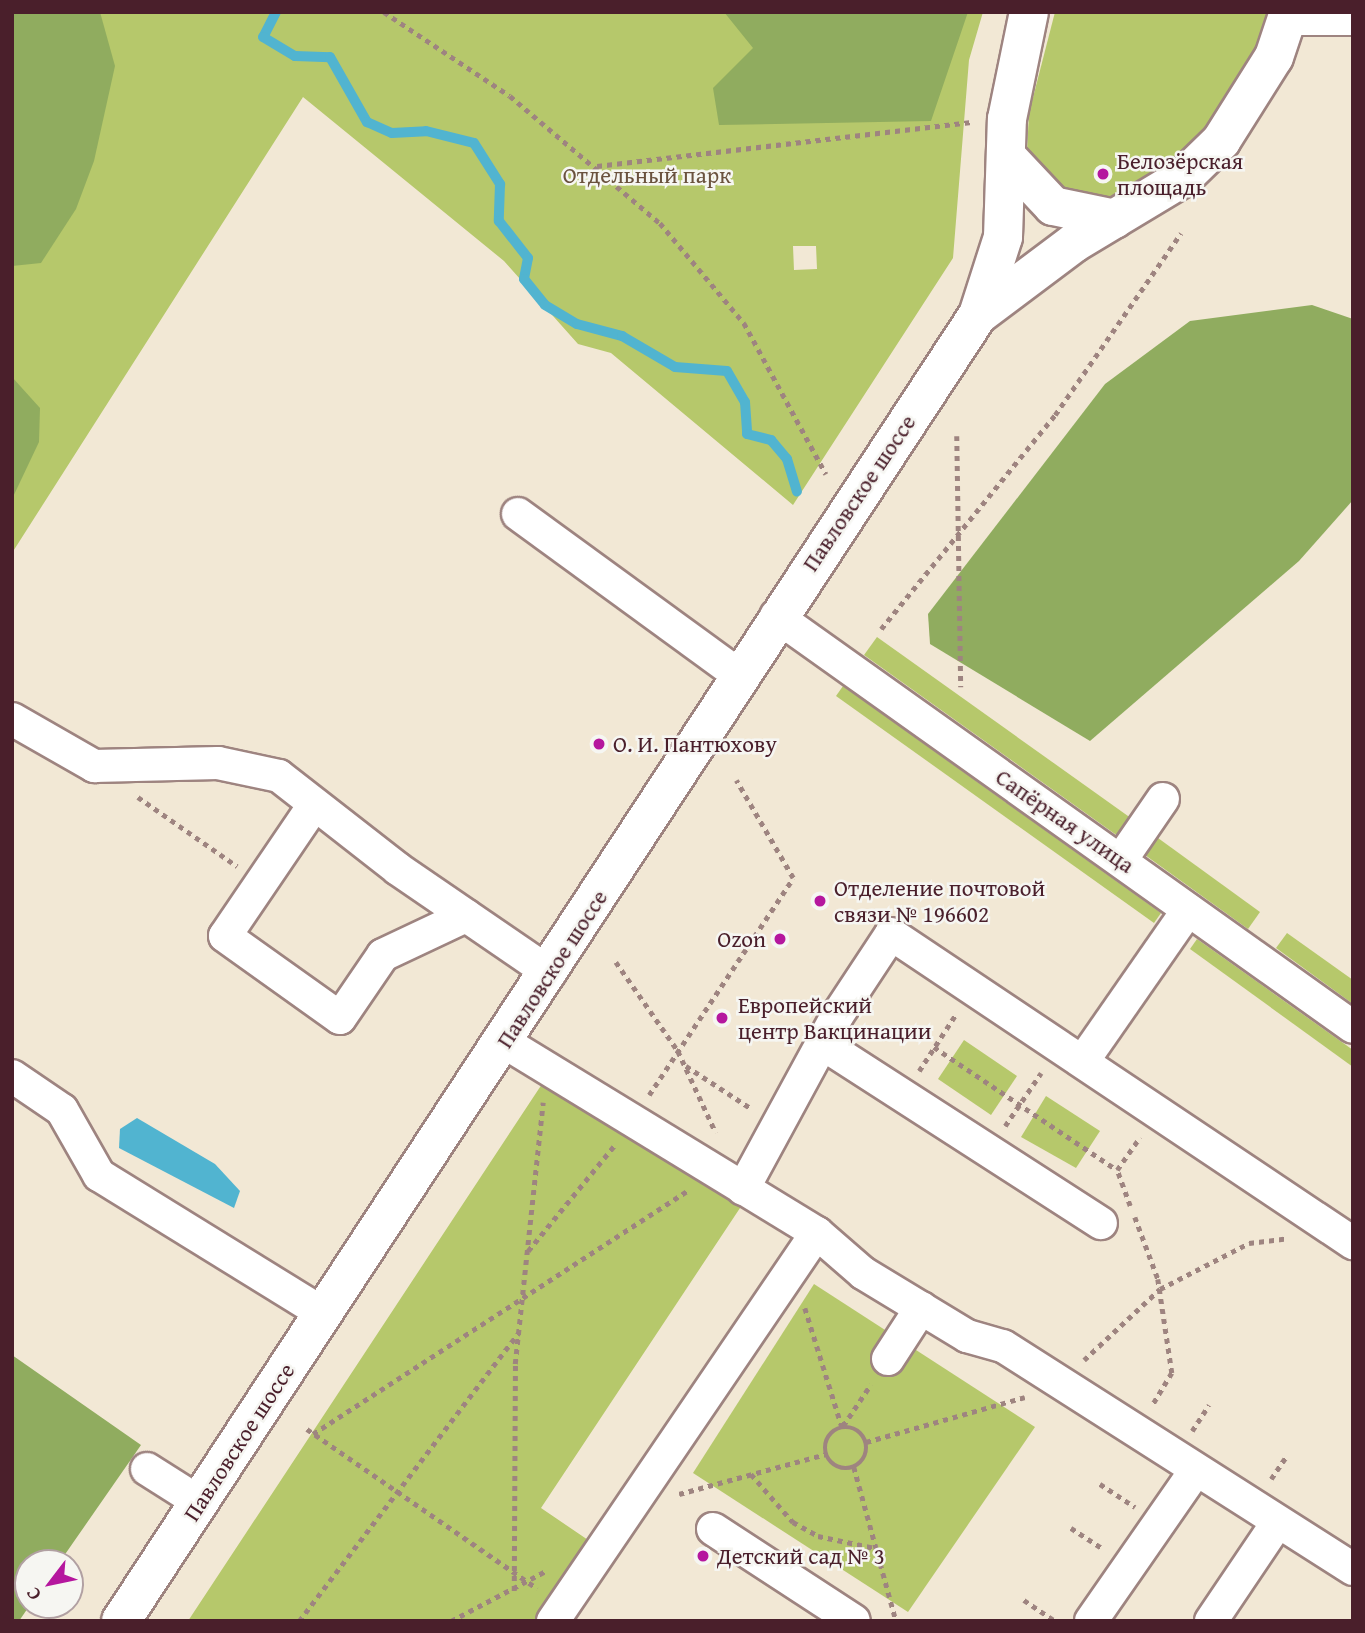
<!DOCTYPE html>
<html>
<head>
<meta charset="utf-8">
<style>
	body { margin:0 }
	#map { position:relative; width:1365px; height:1633px; overflow:hidden; background:#f2e8d5; font-family:"Gentium Book Plus",serif }
	div>[style] { position:absolute }
	[style*='--x'] { left:calc(var(--x)*1px); top:calc(var(--y)*1px); width:calc(var(--w)*1px); rotate:calc(var(--a)*1deg) }
	.green>* { inset:0; background:#b6c86b }
	.forest>* { inset:0; background:#90ac5f }
	.water>* { inset:0; background:#51b4d0 }
	.stream>* { height:10px; margin:-5px; padding:0 5px; transform-origin:5px; border-radius:5px; background:#51b4d0 }
	.path>* { height:4.5px; margin-top:-2.25px; transform-origin:0; background:repeating-linear-gradient(90deg,#9e8480 0 5px,transparent 0 10px) }
	.path>.ring { margin:-2.25px; padding:0; box-sizing:content-box; background:none; border:4.5px solid #9e8480; border-radius:50% }
	.roads { filter:drop-shadow(2px 0 #9e8480) drop-shadow(-2px 0 #9e8480) drop-shadow(0 2px #9e8480) drop-shadow(0 -2px #9e8480) }
	.minor>* { height:32px; margin:-16px; padding:0 16px; transform-origin:16px; border-radius:16px; background:#fff }
	.major>* { height:38px; margin:-19px; padding:0 19px; transform-origin:19px; border-radius:19px; background:#fff }
	.dots>* { width:19px; height:19px; translate:-50% -50%; box-sizing:border-box; border:4px solid #f6f6f2; border-radius:50% }
	span { translate:-50% -50%; white-space:nowrap; text-align:center; line-height:1.15; -webkit-text-stroke:5px #f6f6f2; paint-order:stroke }
	.poi-label { font-size:23px; color:#4a1f2b }
	.left { translate:0 -50%; text-align:left }
	.right { translate:-100% -50%; text-align:right }
	.park-label { font-size:23px; color:#6a523e }
	.street-label { font-size:23px; color:#4a1f2b }
	.frame { position:absolute; inset:0; border:14px solid #4a1f2b; pointer-events:none }
	.north { position:absolute; left:14px; top:1549px; width:70px; height:70px; box-sizing:border-box; background:#f6f6f2; border:2px solid #b1a0a2; border-radius:50%; rotate:238deg; font-size:19px; font-weight:700; line-height:28px; text-align:center; color:#4a1f2b }
	.north::after { content:''; display:block; margin:auto; width:24px; height:32px; background:#b5179e; clip-path:polygon(50% 0,100% 100%,50% 72%,0 100%) }
</style>
</head>
<body>
<div id="map">
	<div class="green">
		<i style="clip-path:polygon(evenodd,12px 12px,983px 12px,969px 60px,953px 258px,793px 505px,611px 353px,578px 344px,504px 261px,303px 97px,12px 553px,12px 12px,793px 246px,816px 246px,817px 269px,794px 270px,793px 246px)"></i>
		<i style="clip-path:polygon(1055px 12px,1274px 12px,1240px 89px,1189px 151px,1116px 200px,1076px 203px,1027px 151px,1029px 113px)"></i>
		<i style="clip-path:polygon(877px 637px,1135px 821px,1122px 839px,864px 655px)"></i>
		<i style="clip-path:polygon(843px 686px,1161px 913px,1154px 923px,836px 696px)"></i>
		<i style="clip-path:polygon(1158px 838px,1260px 912px,1248px 929px,1145px 855px)"></i>
		<i style="clip-path:polygon(1287px 933px,1353px 980px,1353px 1004px,1276px 948px)"></i>
		<i style="clip-path:polygon(1197px 939px,1353px 1050px,1353px 1067px,1190px 949px)"></i>
		<i style="clip-path:polygon(964px 1040px,1017px 1076px,991px 1115px,938px 1079px)"></i>
		<i style="clip-path:polygon(544px 1081px,744px 1202px,541px 1508px,591px 1542px,539px 1621px,188px 1621px)"></i>
		<i style="clip-path:polygon(1046px 1096px,1100px 1131px,1076px 1168px,1021px 1137px)"></i>
		<i style="clip-path:polygon(814px 1284px,1035px 1427px,908px 1612px,693px 1473px)"></i>
	</div>
	<div class="forest">
		<i style="clip-path:polygon(12px 12px,100px 12px,115px 66px,94px 161px,76px 209px,41px 263px,12px 266px)"></i>
		<i style="clip-path:polygon(724px 12px,968px 12px,931px 121px,719px 125px,713px 88px,753px 48px)"></i>
		<i style="clip-path:polygon(1312px 305px,1353px 319px,1353px 500px,1299px 561px,1090px 741px,930px 644px,928px 614px,1105px 384px,1190px 321px)"></i>
		<i style="clip-path:polygon(12px 377px,40px 408px,39px 442px,12px 499px)"></i>
		<i style="clip-path:polygon(12px 1355px,141px 1445px,59px 1563px,28px 1563px,30px 1605px,19px 1621px,12px 1621px)"></i>
	</div>
	<div class="water">
		<i style="clip-path:polygon(137px 1118px,215px 1164px,240px 1191px,234px 1208px,119px 1148px,120px 1129px)"></i>
	</div>
	<div class="stream">
		<i style="--x:276;--y:12;--w:28;--a:117"></i>
		<i style="--x:263;--y:37;--w:37;--a:31"></i>
		<i style="--x:295;--y:56;--w:35;--a:2"></i>
		<i style="--x:330;--y:57;--w:75;--a:60.4"></i>
		<i style="--x:367;--y:122;--w:27;--a:24"></i>
		<i style="--x:392;--y:133;--w:34;--a:-3"></i>
		<i style="--x:426;--y:131;--w:49;--a:14"></i>
		<i style="--x:474;--y:143;--w:49;--a:57.6"></i>
		<i style="--x:500;--y:184;--w:37;--a:92"></i>
		<i style="--x:499;--y:221;--w:47;--a:51.9"></i>
		<i style="--x:528;--y:258;--w:21;--a:101"></i>
		<i style="--x:524;--y:279;--w:33;--a:51"></i>
		<i style="--x:545;--y:305;--w:37;--a:31"></i>
		<i style="--x:577;--y:324;--w:47;--a:14.9"></i>
		<i style="--x:622;--y:336;--w:61;--a:30.3"></i>
		<i style="--x:675;--y:367;--w:52;--a:4.4"></i>
		<i style="--x:727;--y:371;--w:36;--a:60"></i>
		<i style="--x:745;--y:402;--w:32;--a:86"></i>
		<i style="--x:747;--y:434;--w:25;--a:14"></i>
		<i style="--x:771;--y:440;--w:25;--a:50"></i>
		<i style="--x:787;--y:459;--w:34;--a:73"></i>
	</div>
	<div class="path">
		<i style="--x:384;--y:12;--w:151;--a:33.7"></i>
		<i style="--x:510;--y:96;--w:197;--a:40.3"></i>
		<i style="--x:660;--y:223;--w:131;--a:50"></i>
		<i style="--x:744;--y:323;--w:172;--a:61.5"></i>
		<i style="--x:597;--y:166;--w:377;--a:-6.7"></i>
		<i style="--x:957;--y:436;--w:251;--a:89.1"></i>
		<i style="--x:881;--y:629;--w:276;--a:-50.9"></i>
		<i style="--x:1055;--y:415;--w:221;--a:-55.3"></i>
		<i style="--x:138;--y:797;--w:121;--a:34.9"></i>
		<i style="--x:616;--y:962;--w:108;--a:55.1"></i>
		<i style="--x:678;--y:1051;--w:90;--a:65.1"></i>
		<i style="--x:934;--y:1047;--w:220;--a:33.9"></i>
		<i style="--x:686;--y:1066;--w:79;--a:33.1"></i>
		<i style="--x:919;--y:1071;--w:68;--a:-57"></i>
		<i style="--x:649;--y:1095;--w:260;--a:-56.4"></i>
		<i style="--x:793;--y:878;--w:113;--a:-120.2"></i>
		<i style="--x:1005;--y:1126;--w:64;--a:-55.8"></i>
		<i style="--x:1130;--y:1206;--w:38;--a:-110"></i>
		<i style="--x:1117;--y:1170;--w:40;--a:-55.1"></i>
		<i style="--x:1135;--y:1217;--w:66;--a:69.6"></i>
		<i style="--x:1158;--y:1279;--w:95;--a:81.5"></i>
		<i style="--x:1172;--y:1373;--w:37;--a:121"></i>
		<i style="--x:528;--y:1251;--w:136;--a:-50.7"></i>
		<i style="--x:805;--y:1308;--w:125;--a:72.7"></i>
		<i style="--x:1084;--y:1360;--w:104;--a:-43.1"></i>
		<i style="--x:1160;--y:1289;--w:100;--a:-27.3"></i>
		<i style="--x:1249;--y:1243;--w:39;--a:-7"></i>
		<i style="--x:843;--y:1426;--w:50;--a:-56.3"></i>
		<i class="ring" style="left:825px;top:1427px;width:37.5px;height:37.5px"></i>
		<i style="--x:307;--y:1429;--w:280;--a:34.7"></i>
		<i style="--x:1192;--y:1431;--w:31;--a:-57"></i>
		<i style="--x:313;--y:1434;--w:448;--a:-33"></i>
		<i style="--x:866;--y:1442;--w:165;--a:-15.8"></i>
		<i style="--x:854;--y:1467;--w:160;--a:74.7"></i>
		<i style="--x:751;--y:1474;--w:64;--a:48.8"></i>
		<i style="--x:793;--y:1522;--w:29;--a:29"></i>
		<i style="--x:818;--y:1536;--w:58;--a:11.9"></i>
		<i style="--x:1271;--y:1479;--w:27;--a:-56"></i>
		<i style="--x:1100;--y:1484;--w:42;--a:33.3"></i>
		<i style="--x:679;--y:1494;--w:152;--a:-15.2"></i>
		<i style="--x:1071;--y:1528;--w:38;--a:33"></i>
		<i style="--x:514;--y:1591;--w:227;--a:-89.7"></i>
		<i style="--x:515;--y:1364;--w:263;--a:-83.9"></i>
		<i style="--x:1024;--y:1600;--w:37;--a:34"></i>
		<i style="--x:299;--y:1621;--w:363;--a:-52.7"></i>
		<i style="--x:451;--y:1621;--w:107;--a:-27.8"></i>
	</div>
	<div class="roads">
		<div class="minor">
			<i style="--x:1288;--y:19;--w:65;--a:0"></i>
			<i style="--x:518;--y:514;--w:273;--a:36.1"></i>
			<i style="--x:776;--y:616;--w:708;--a:35.46"></i>
			<i style="--x:12;--y:719;--w:95;--a:29.8"></i>
			<i style="--x:94;--y:766;--w:124;--a:-1.4"></i>
			<i style="--x:218;--y:763;--w:62;--a:12"></i>
			<i style="--x:279;--y:776;--w:151;--a:38"></i>
			<i style="--x:398;--y:869;--w:184;--a:34.4"></i>
			<i style="--x:314;--y:805;--w:158;--a:124.2"></i>
			<i style="--x:225;--y:936;--w:141;--a:35.5"></i>
			<i style="--x:340;--y:1018;--w:76;--a:-55.7"></i>
			<i style="--x:383;--y:955;--w:92;--a:-25.2"></i>
			<i style="--x:1121;--y:860;--w:74;--a:-55.5"></i>
			<i style="--x:504;--y:1042;--w:367;--a:31.4"></i>
			<i style="--x:817;--y:1233;--w:61;--a:41"></i>
			<i style="--x:863;--y:1273;--w:122;--a:31.2"></i>
			<i style="--x:967;--y:1336;--w:37;--a:16"></i>
			<i style="--x:1003;--y:1346;--w:415;--a:32.5"></i>
			<i style="--x:826;--y:1046;--w:327;--a:32.8"></i>
			<i style="--x:1083;--y:1061;--w:184;--a:-55.2"></i>
			<i style="--x:12;--y:1076;--w:60;--a:34.2"></i>
			<i style="--x:62;--y:1110;--w:75;--a:60.4"></i>
			<i style="--x:99;--y:1175;--w:264;--a:31.7"></i>
			<i style="--x:743;--y:1189;--w:197;--a:-61.5"></i>
			<i style="--x:837;--y:1016;--w:98;--a:-56.6"></i>
			<i style="--x:891;--y:934;--w:556;--a:33.78"></i>
			<i style="--x:888;--y:1359;--w:61;--a:-57.1"></i>
			<i style="--x:147;--y:1469;--w:62;--a:32.4"></i>
			<i style="--x:713;--y:1529;--w:168;--a:33.1"></i>
			<i style="--x:553;--y:1621;--w:469;--a:-55.8"></i>
			<i style="--x:1091;--y:1621;--w:184;--a:-55.2"></i>
			<i style="--x:1211;--y:1621;--w:118;--a:-56"></i>
		</div>
		<div class="major">
			<i style="--x:1007;--y:157;--w:67;--a:46.8"></i>
			<i style="--x:1053;--y:206;--w:63;--a:11.8"></i>
			<i style="--x:978;--y:315;--w:120;--a:-36.9"></i>
			<i style="--x:1074;--y:243;--w:128;--a:-31"></i>
			<i style="--x:1184;--y:177;--w:52;--a:-44.2"></i>
			<i style="--x:1221;--y:141;--w:99;--a:-57.8"></i>
			<i style="--x:1274;--y:57;--w:47;--a:-71.6"></i>
			<i style="--x:121;--y:1621;--w:1562;--a:-56.73"></i>
			<i style="--x:978;--y:315;--w:82;--a:-72.2"></i>
			<i style="--x:1003;--y:237;--w:118;--a:-88.1"></i>
			<i style="--x:1007;--y:119;--w:109;--a:-78.4"></i>
		</div>
	</div>
	<div class="dots">
		<i style="left:1103px;top:174px;background:#b5179e"></i>
		<i style="left:599px;top:744px;background:#b5179e"></i>
		<i style="left:820px;top:901px;background:#b5179e"></i>
		<i style="left:780px;top:939px;background:#b5179e"></i>
		<i style="left:722px;top:1018px;background:#b5179e"></i>
		<i style="left:703px;top:1556px;background:#b5179e"></i>
	</div>
	<div class="poi-label">
		<span class="left" style="left:1117px;top:174px">Белозёрская<br>площадь</span>
		<span class="left" style="left:613px;top:744px">О. И. Пантюхову</span>
		<span class="left" style="left:834px;top:901px">Отделение почтовой<br>связи № 196602</span>
		<span class="right" style="left:766px;top:939px">Ozon</span>
		<span class="left" style="left:738px;top:1018px">Европейский<br>центр Вакцинации</span>
		<span class="left" style="left:717px;top:1556px">Детский сад № 3</span>
	</div>
	<div class="park-label">
		<span style="left:647px;top:175px">Отдельный парк</span>
	</div>
	<div class="street-label">
		<span style="left:859px;top:493px;rotate:-56deg">Павловское шоссе</span>
		<span style="left:1065px;top:821px;rotate:35deg">Сапёрная улица</span>
		<span style="left:552px;top:969px;rotate:-57deg">Павловское шоссе</span>
		<span style="left:239px;top:1442px;rotate:-57deg">Павловское шоссе</span>
	</div>
	<div class="frame"></div>
	<div class="north">С</div>
</div>
</body>
</html>
